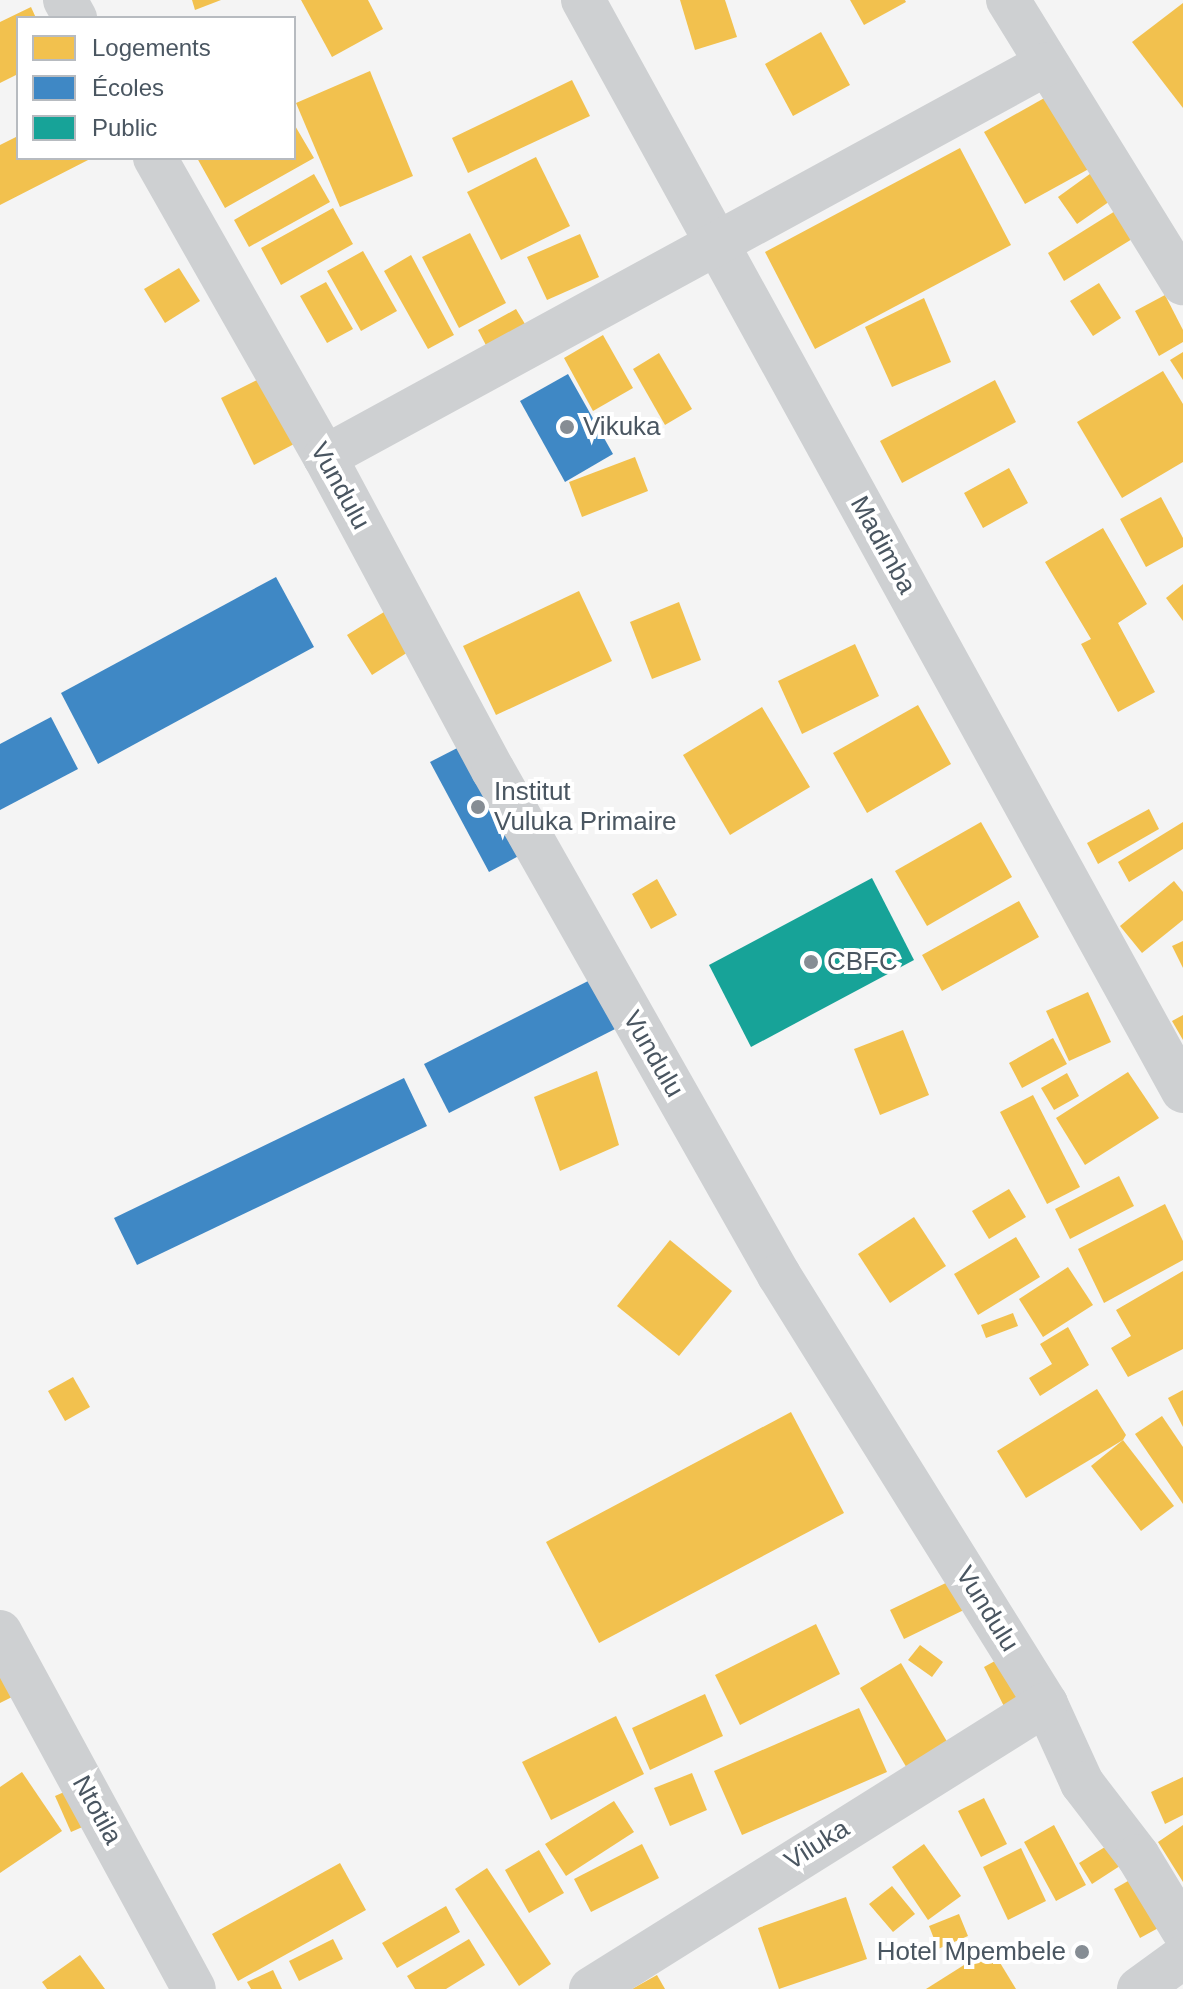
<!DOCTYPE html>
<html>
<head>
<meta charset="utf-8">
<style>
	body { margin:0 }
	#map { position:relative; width:1183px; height:1989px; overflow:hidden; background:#f4f4f4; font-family:Arial,sans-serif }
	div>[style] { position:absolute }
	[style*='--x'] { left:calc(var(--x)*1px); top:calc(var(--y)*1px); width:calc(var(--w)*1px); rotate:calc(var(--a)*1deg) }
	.homes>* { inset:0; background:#f2c14e }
	.schools>* { inset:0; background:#3f88c5 }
	.public>* { inset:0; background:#17a398 }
	.minor>* { height:44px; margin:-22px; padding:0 22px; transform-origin:22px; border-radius:22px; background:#ced0d2 }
	.dots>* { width:22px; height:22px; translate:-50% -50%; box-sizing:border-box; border:4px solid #fff; border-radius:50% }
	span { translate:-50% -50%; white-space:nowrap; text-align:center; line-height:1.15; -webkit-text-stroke:8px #fff; paint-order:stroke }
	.poi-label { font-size:26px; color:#4a5661 }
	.left { translate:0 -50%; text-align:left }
	.right { translate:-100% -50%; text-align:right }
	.street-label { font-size:26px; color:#4a5661 }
	.legend { position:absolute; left:16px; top:16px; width:280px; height:144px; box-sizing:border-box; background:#fff; border:2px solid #b7bbc0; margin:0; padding:10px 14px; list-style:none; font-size:24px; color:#4a5661 }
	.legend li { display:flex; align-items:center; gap:16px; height:40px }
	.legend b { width:40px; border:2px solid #b7bbc0 }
</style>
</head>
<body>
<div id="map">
	<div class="homes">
		<i style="clip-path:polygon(192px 0,221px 0,195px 10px)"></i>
		<i style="clip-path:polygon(301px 0,368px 0,383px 29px,332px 57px)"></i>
		<i style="clip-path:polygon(680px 0,725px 0,737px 37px,695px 50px)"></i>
		<i style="clip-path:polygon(850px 0,905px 0,906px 2px,864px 25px)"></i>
		<i style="clip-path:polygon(1183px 3px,1183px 108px,1132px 42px)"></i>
		<i style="clip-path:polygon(31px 7px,36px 18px,18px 18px,18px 74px,0 83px,0 22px)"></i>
		<i style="clip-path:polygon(821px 32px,850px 85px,793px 116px,765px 64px)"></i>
		<i style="clip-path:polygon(370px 71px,413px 176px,340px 207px,296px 103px)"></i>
		<i style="clip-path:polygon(572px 80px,590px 116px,468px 173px,452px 138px)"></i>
		<i style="clip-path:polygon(1055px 92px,1096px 165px,1025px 204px,984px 132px)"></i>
		<i style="clip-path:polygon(294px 124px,314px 158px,225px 208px,197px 158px,294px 158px)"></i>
		<i style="clip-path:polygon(18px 136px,18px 158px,92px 158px,0 205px,0 145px)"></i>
		<i style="clip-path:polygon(960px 148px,1011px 245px,815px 349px,765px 252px)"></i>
		<i style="clip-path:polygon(536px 157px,570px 226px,501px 260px,467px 192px)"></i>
		<i style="clip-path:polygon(1094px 171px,1113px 199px,1077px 224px,1058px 197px)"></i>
		<i style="clip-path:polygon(314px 174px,330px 202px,249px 247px,234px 220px)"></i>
		<i style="clip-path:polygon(333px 208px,353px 244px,281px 285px,261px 248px)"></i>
		<i style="clip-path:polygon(1120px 208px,1137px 236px,1064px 281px,1048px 253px)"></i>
		<i style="clip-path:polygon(470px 233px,506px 303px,459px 328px,422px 257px)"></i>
		<i style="clip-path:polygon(580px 234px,599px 277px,547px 300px,527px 257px)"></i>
		<i style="clip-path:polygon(363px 251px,397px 311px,361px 331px,327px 271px)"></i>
		<i style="clip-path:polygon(411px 255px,454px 335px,428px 349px,384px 271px)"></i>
		<i style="clip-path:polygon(179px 268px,200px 301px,165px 323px,144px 289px)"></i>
		<i style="clip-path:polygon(326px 282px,353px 329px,327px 343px,300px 296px)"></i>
		<i style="clip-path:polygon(1099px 283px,1121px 318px,1093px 336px,1070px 301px)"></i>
		<i style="clip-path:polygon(1165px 295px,1183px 330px,1183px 342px,1159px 356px,1135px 311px)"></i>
		<i style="clip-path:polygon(924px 298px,951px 362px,892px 387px,865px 327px)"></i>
		<i style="clip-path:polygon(516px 309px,528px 329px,489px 351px,478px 330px)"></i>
		<i style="clip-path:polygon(603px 335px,633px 388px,593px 411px,564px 358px)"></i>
		<i style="clip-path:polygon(1183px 352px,1183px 380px,1170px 360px)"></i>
		<i style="clip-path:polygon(659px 353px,692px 409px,665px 425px,633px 369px)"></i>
		<i style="clip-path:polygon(1163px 371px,1183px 404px,1183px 462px,1122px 498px,1077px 422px)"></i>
		<i style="clip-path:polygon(263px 377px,296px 443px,254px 465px,221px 398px)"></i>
		<i style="clip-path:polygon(995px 380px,1016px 422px,902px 483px,880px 441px)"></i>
		<i style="clip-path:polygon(635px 457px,648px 491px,582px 517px,569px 482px)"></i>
		<i style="clip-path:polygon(1009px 468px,1028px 503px,983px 528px,964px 493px)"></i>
		<i style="clip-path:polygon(1161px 497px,1183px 538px,1183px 547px,1146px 567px,1120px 519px)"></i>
		<i style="clip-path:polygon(1103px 528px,1147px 604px,1118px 623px,1155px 692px,1118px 712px,1081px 644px,1091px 639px,1045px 562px)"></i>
		<i style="clip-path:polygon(1183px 584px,1183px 621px,1166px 598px)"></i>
		<i style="clip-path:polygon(579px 591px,612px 661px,496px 715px,463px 646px)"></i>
		<i style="clip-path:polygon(679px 602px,701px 660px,652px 679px,630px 622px)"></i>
		<i style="clip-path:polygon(392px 607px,416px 647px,372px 675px,347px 635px)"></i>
		<i style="clip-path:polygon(855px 644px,879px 696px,802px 734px,778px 681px)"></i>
		<i style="clip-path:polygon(918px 705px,951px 764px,867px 813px,833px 753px)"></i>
		<i style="clip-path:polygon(762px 707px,810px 787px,730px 835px,683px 755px)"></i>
		<i style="clip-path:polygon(1149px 809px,1159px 829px,1098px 864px,1087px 843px)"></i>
		<i style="clip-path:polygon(981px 822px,1012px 877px,927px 926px,895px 871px)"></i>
		<i style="clip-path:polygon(1183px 822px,1183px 849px,1129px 882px,1118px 862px)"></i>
		<i style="clip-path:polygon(657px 879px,677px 915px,651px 929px,632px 894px)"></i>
		<i style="clip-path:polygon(1174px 881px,1183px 892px,1183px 920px,1142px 953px,1120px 926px)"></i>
		<i style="clip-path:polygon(1019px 901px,1039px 937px,942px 991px,922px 955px)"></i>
		<i style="clip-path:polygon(1183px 941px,1183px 968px,1172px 946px)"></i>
		<i style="clip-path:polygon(1088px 992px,1111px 1042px,1069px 1061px,1046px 1011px)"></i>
		<i style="clip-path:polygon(1183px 1015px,1183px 1040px,1172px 1021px)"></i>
		<i style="clip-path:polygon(903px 1030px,929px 1095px,880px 1115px,854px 1049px)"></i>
		<i style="clip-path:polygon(1053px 1038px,1067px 1064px,1022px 1088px,1009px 1063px)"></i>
		<i style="clip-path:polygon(597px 1071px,619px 1145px,560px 1171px,534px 1097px)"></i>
		<i style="clip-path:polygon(1128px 1072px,1159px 1118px,1085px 1165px,1056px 1118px)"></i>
		<i style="clip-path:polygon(1067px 1073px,1079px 1096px,1054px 1110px,1041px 1088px)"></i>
		<i style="clip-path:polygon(1033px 1095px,1080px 1187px,1047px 1204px,1000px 1112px)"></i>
		<i style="clip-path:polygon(1119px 1176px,1134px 1206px,1070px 1239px,1055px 1209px)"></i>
		<i style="clip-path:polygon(1009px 1189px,1026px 1217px,989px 1239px,972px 1211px)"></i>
		<i style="clip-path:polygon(1165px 1204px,1183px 1241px,1183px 1260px,1104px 1303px,1078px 1249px)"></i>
		<i style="clip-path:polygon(914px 1217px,946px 1266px,890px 1303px,858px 1254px)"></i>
		<i style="clip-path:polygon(1016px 1237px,1040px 1277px,978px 1315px,954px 1274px)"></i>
		<i style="clip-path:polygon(670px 1240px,732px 1291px,679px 1356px,617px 1306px)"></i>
		<i style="clip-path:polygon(1068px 1267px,1093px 1305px,1043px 1337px,1019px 1299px)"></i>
		<i style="clip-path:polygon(1183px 1271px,1183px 1349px,1128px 1377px,1111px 1348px,1131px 1336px,1116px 1310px)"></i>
		<i style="clip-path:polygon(1013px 1313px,1018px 1326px,986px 1338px,981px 1325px)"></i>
		<i style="clip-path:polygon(1068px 1327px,1089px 1365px,1040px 1396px,1029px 1378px,1052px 1364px,1040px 1344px)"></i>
		<i style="clip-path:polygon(73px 1377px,90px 1407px,65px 1421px,48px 1391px)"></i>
		<i style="clip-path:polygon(1097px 1389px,1126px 1435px,1123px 1440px,1026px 1498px,997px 1451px)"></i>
		<i style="clip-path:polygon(1183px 1390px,1183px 1427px,1168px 1398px)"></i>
		<i style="clip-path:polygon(791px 1412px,844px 1513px,599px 1643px,546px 1542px)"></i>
		<i style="clip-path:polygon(1162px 1416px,1183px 1447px,1183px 1504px,1135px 1434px)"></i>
		<i style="clip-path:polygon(1123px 1440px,1174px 1506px,1141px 1531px,1091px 1466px)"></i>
		<i style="clip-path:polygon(954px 1579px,968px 1608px,904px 1639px,890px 1610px)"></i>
		<i style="clip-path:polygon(816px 1624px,840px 1674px,740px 1725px,715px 1675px)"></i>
		<i style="clip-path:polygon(920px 1645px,943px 1662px,932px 1677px,908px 1660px)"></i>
		<i style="clip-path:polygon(1004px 1656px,1031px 1710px,1011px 1720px,984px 1667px)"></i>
		<i style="clip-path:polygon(901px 1663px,949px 1745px,908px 1770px,860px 1688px)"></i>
		<i style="clip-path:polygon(0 1665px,20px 1693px,0 1703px)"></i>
		<i style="clip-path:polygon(705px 1694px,723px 1736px,650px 1770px,632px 1728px)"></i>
		<i style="clip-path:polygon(859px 1708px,887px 1772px,742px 1835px,714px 1771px)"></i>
		<i style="clip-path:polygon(616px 1716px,644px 1774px,551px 1820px,522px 1762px)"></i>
		<i style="clip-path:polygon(22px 1772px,62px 1831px,0 1873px,0 1787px)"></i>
		<i style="clip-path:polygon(692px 1773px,707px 1810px,670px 1826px,654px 1788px)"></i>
		<i style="clip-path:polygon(1183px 1777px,1183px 1815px,1165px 1824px,1151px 1792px)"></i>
		<i style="clip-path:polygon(78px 1786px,94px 1822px,71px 1832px,55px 1796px)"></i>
		<i style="clip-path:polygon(984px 1798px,1007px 1844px,981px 1857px,958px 1811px)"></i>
		<i style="clip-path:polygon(614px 1801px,634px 1832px,566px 1876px,545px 1844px)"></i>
		<i style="clip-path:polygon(1054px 1825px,1086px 1885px,1056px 1901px,1024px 1842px)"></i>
		<i style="clip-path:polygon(1183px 1825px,1183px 1882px,1158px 1842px)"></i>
		<i style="clip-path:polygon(1113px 1842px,1126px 1862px,1092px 1884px,1079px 1863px)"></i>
		<i style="clip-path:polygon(642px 1844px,659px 1878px,591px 1912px,574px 1879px)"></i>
		<i style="clip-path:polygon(924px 1844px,961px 1896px,928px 1920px,892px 1867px)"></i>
		<i style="clip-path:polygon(1021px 1848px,1046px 1901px,1008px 1920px,983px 1867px)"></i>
		<i style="clip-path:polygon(539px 1850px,564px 1893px,529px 1913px,505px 1870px)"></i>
		<i style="clip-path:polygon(340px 1863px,366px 1910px,238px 1981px,212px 1934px)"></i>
		<i style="clip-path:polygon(487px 1868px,551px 1964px,519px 1986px,455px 1889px)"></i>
		<i style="clip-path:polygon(1135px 1877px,1162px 1926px,1140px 1938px,1114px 1889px)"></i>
		<i style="clip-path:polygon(892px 1886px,915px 1914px,893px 1932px,869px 1904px)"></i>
		<i style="clip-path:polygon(846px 1897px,867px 1959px,779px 1989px,758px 1928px)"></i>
		<i style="clip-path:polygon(446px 1906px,460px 1932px,397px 1968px,382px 1943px)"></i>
		<i style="clip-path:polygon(959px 1914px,968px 1936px,938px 1949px,929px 1926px)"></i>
		<i style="clip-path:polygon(333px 1939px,343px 1959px,299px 1981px,289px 1961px)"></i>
		<i style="clip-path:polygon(469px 1939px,485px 1965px,446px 1989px,415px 1989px,407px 1976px)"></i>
		<i style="clip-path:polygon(991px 1948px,1016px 1989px,926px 1989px)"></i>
		<i style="clip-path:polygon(80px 1955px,105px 1989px,47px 1989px,42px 1982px)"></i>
		<i style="clip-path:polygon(273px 1970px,282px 1989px,251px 1989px,247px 1982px)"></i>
		<i style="clip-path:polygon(657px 1975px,665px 1989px,632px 1989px)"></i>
	</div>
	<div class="schools">
		<i style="clip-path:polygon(568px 374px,613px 454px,565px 482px,520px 401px)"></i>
		<i style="clip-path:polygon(276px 577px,314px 647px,98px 764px,61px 693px)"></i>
		<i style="clip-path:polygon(51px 717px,78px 769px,0 810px,0 744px)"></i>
		<i style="clip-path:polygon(467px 743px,526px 852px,489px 872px,430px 762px)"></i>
		<i style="clip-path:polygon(598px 976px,623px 1025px,449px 1113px,424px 1064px)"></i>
		<i style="clip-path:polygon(404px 1078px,427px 1126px,137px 1265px,114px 1218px)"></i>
	</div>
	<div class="public">
		<i style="clip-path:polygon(872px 878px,914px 960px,751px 1047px,709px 965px)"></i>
	</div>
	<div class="minor">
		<i style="--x:65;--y:0;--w:21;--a:61"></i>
		<i style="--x:583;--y:0;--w:1245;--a:61.19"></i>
		<i style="--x:1008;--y:0;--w:333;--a:58.3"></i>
		<i style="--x:155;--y:158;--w:344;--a:60.4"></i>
		<i style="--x:325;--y:457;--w:355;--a:61.8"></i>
		<i style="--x:493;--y:770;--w:580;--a:60.48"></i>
		<i style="--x:779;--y:1275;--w:505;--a:58.1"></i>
		<i style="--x:1046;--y:1704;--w:87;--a:65.5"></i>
		<i style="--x:1082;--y:1783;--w:92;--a:52.5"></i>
		<i style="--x:1138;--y:1856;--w:87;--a:58.7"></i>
		<i style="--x:325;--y:457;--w:821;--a:-28.59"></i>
		<i style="--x:0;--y:1632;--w:406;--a:61.5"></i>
		<i style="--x:591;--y:1989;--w:537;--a:-32.06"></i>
		<i style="--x:1139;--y:1989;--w:54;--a:-36"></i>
	</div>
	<div class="dots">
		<i style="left:567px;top:427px;background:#868d94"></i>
		<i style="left:478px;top:807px;background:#868d94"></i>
		<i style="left:811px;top:962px;background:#868d94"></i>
		<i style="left:1082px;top:1952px;background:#868d94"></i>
	</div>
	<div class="poi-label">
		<span class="left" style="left:583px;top:427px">Vikuka</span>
		<span class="left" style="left:494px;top:807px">Institut<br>Vuluka Primaire</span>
		<span class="left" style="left:827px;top:962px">CBFC</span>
		<span class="right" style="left:1066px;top:1952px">Hotel Mpembele</span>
	</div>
	<div class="street-label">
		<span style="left:340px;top:486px;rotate:61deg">Vundulu</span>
		<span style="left:883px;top:545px;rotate:61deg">Madimba</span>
		<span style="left:653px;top:1054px;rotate:60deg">Vundulu</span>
		<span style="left:987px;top:1609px;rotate:58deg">Vundulu</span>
		<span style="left:97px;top:1810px;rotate:61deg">Ntotila</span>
		<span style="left:817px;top:1845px;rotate:-32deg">Viluka</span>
	</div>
	<ul class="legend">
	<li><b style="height:22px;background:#f2c14e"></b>Logements</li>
	<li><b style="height:22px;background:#3f88c5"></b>Écoles</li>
	<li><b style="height:22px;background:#17a398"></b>Public</li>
	</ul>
</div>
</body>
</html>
